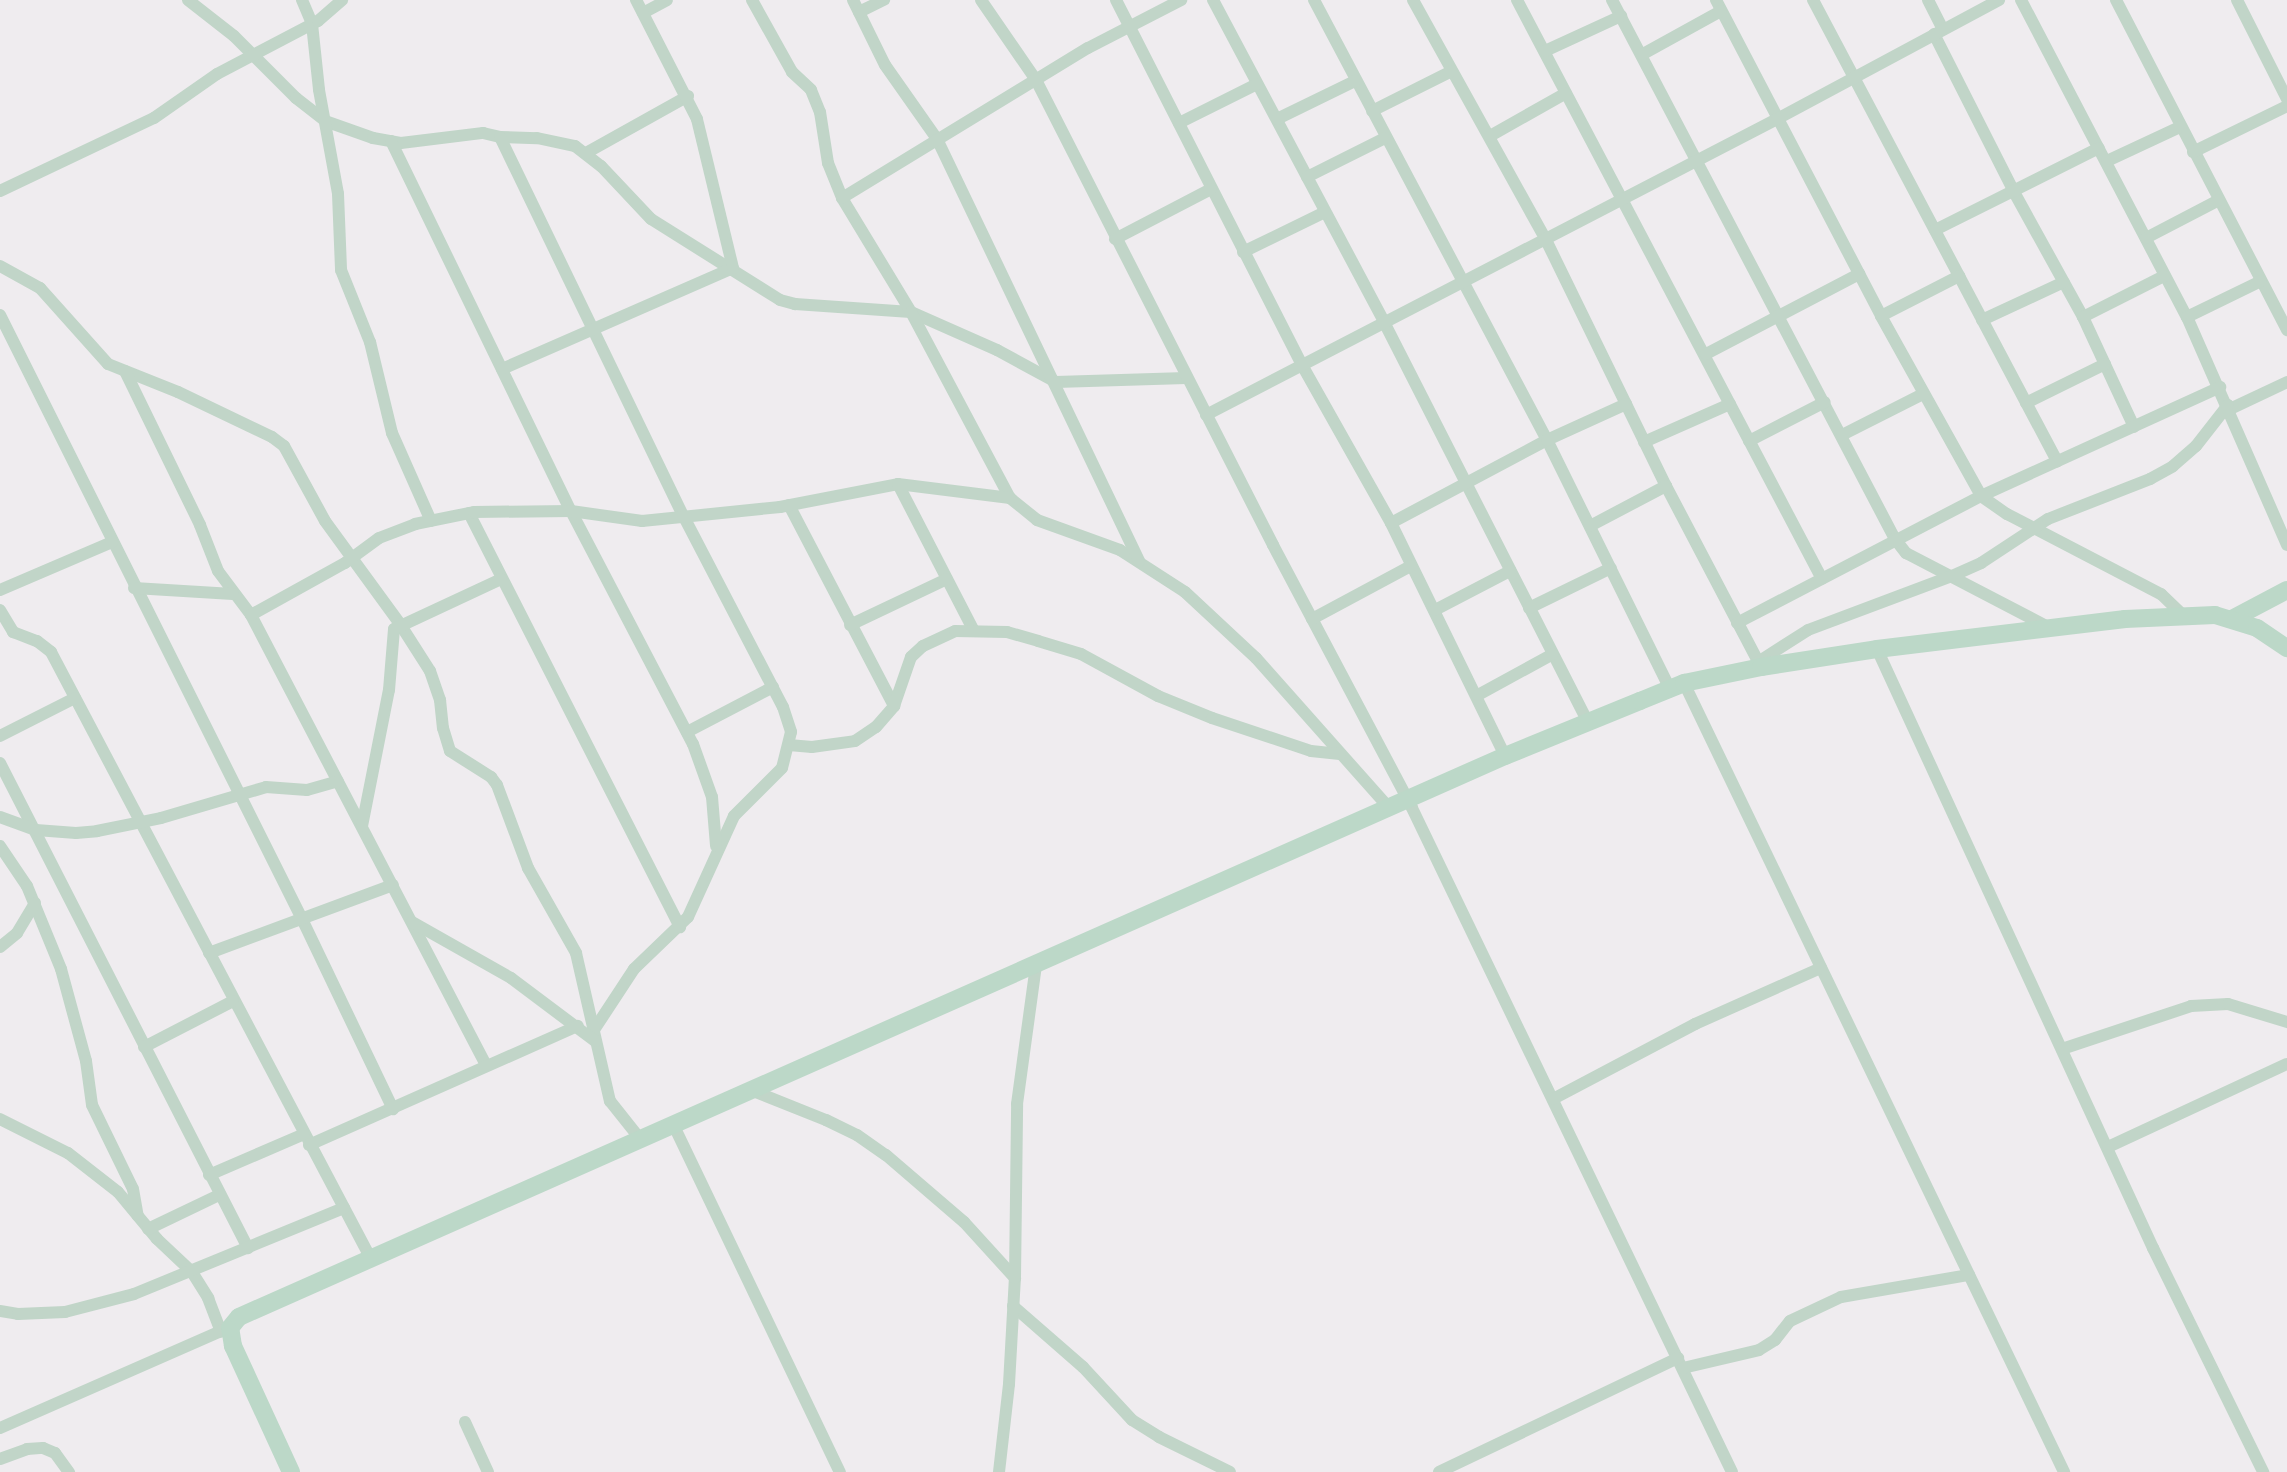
<!DOCTYPE html>
<html>
<head>
<meta charset="utf-8">
<style>
	body { margin:0 }
	#map { position:relative; width:2287px; height:1472px; overflow:hidden; background:#efecef; font-family:Overpass,sans-serif }
	div>[style] { position:absolute }
	[style*='--x'] { left:calc(var(--x)*1px); top:calc(var(--y)*1px); width:calc(var(--w)*1px); rotate:calc(var(--a)*1deg) }
	.street>* { height:12px; margin:-6px; padding:0 6px; transform-origin:6px; border-radius:6px; background:#c1d5c8 }
	.secondary>* { height:18px; margin:-9px; padding:0 9px; transform-origin:9px; border-radius:9px; background:#bcd8c8 }
	span { translate:-50% -50%; white-space:nowrap; text-align:center; line-height:1.15; -webkit-text-stroke:6px #fff; paint-order:stroke }
</style>
</head>
<body>
<div id="map">
	<div class="street">
		<i style="--x:188;--y:0;--w:58;--a:38"></i>
		<i style="--x:234;--y:36;--w:88;--a:45"></i>
		<i style="--x:296;--y:98;--w:37;--a:38"></i>
		<i style="--x:325;--y:121;--w:51;--a:19.5"></i>
		<i style="--x:373;--y:138;--w:28;--a:10"></i>
		<i style="--x:401;--y:143;--w:83;--a:-7"></i>
		<i style="--x:483;--y:133;--w:17;--a:13"></i>
		<i style="--x:500;--y:137;--w:37;--a:2"></i>
		<i style="--x:537;--y:138;--w:39;--a:12"></i>
		<i style="--x:575;--y:146;--w:33;--a:38"></i>
		<i style="--x:601;--y:166;--w:73;--a:46.7"></i>
		<i style="--x:651;--y:219;--w:152;--a:32.1"></i>
		<i style="--x:780;--y:300;--w:16;--a:15"></i>
		<i style="--x:795;--y:304;--w:116;--a:3.9"></i>
		<i style="--x:911;--y:312;--w:94;--a:23.8"></i>
		<i style="--x:997;--y:350;--w:67;--a:28.5"></i>
		<i style="--x:1056;--y:382;--w:130;--a:-1.8"></i>
		<i style="--x:302;--y:0;--w:26;--a:67"></i>
		<i style="--x:312;--y:24;--w:66;--a:83.9"></i>
		<i style="--x:319;--y:90;--w:106;--a:79.6"></i>
		<i style="--x:338;--y:194;--w:76;--a:87.7"></i>
		<i style="--x:341;--y:270;--w:78;--a:68.1"></i>
		<i style="--x:370;--y:342;--w:94;--a:76.4"></i>
		<i style="--x:392;--y:433;--w:96;--a:66.1"></i>
		<i style="--x:752;--y:0;--w:82;--a:60.9"></i>
		<i style="--x:792;--y:72;--w:26;--a:43"></i>
		<i style="--x:811;--y:90;--w:24;--a:68"></i>
		<i style="--x:820;--y:112;--w:52;--a:81.1"></i>
		<i style="--x:828;--y:163;--w:38;--a:68"></i>
		<i style="--x:842;--y:198;--w:133;--a:58.8"></i>
		<i style="--x:911;--y:312;--w:211;--a:62"></i>
		<i style="--x:1010;--y:498;--w:35;--a:39"></i>
		<i style="--x:1037;--y:520;--w:88;--a:19.9"></i>
		<i style="--x:1120;--y:550;--w:77;--a:32.9"></i>
		<i style="--x:1185;--y:592;--w:97;--a:42.9"></i>
		<i style="--x:1256;--y:658;--w:200;--a:48.4"></i>
		<i style="--x:853;--y:0;--w:72;--a:63.8"></i>
		<i style="--x:885;--y:65;--w:90;--a:54.9"></i>
		<i style="--x:937;--y:139;--w:468;--a:64.4"></i>
		<i style="--x:981;--y:0;--w:97;--a:55.5"></i>
		<i style="--x:1036;--y:80;--w:522;--a:62.99"></i>
		<i style="--x:1273;--y:545;--w:297;--a:62.1"></i>
		<i style="--x:1412;--y:808;--w:737;--a:64.27"></i>
		<i style="--x:1116;--y:0;--w:410;--a:63"></i>
		<i style="--x:1302;--y:365;--w:181;--a:60.6"></i>
		<i style="--x:1391;--y:523;--w:259;--a:63.9"></i>
		<i style="--x:1213;--y:0;--w:365;--a:62"></i>
		<i style="--x:1384;--y:322;--w:449;--a:63"></i>
		<i style="--x:1314;--y:0;--w:498;--a:62.1"></i>
		<i style="--x:1547;--y:440;--w:278;--a:63.7"></i>
		<i style="--x:1413;--y:0;--w:272;--a:61"></i>
		<i style="--x:1545;--y:238;--w:276;--a:64"></i>
		<i style="--x:1666;--y:486;--w:204;--a:62.3"></i>
		<i style="--x:1517;--y:0;--w:654;--a:62.22"></i>
		<i style="--x:1612;--y:0;--w:609;--a:62.3"></i>
		<i style="--x:1895;--y:539;--w:18;--a:52"></i>
		<i style="--x:1906;--y:553;--w:162;--a:27.5"></i>
		<i style="--x:1716;--y:0;--w:356;--a:62.4"></i>
		<i style="--x:1881;--y:316;--w:206;--a:60.9"></i>
		<i style="--x:1981;--y:496;--w:32;--a:35"></i>
		<i style="--x:2007;--y:514;--w:174;--a:27.5"></i>
		<i style="--x:2161;--y:594;--w:29;--a:44"></i>
		<i style="--x:1813;--y:0;--w:522;--a:62.11"></i>
		<i style="--x:1928;--y:0;--w:33;--a:63"></i>
		<i style="--x:2021;--y:0;--w:358;--a:62.4"></i>
		<i style="--x:2187;--y:317;--w:249;--a:66.3"></i>
		<i style="--x:2116;--y:0;--w:372;--a:62.6"></i>
		<i style="--x:2237;--y:0;--w:111;--a:63.2"></i>
		<i style="--x:859;--y:12;--w:28;--a:-26"></i>
		<i style="--x:643;--y:13;--w:27;--a:-28"></i>
		<i style="--x:1934;--y:34;--w:177;--a:63.1"></i>
		<i style="--x:2014;--y:192;--w:143;--a:61.1"></i>
		<i style="--x:2083;--y:317;--w:121;--a:65.1"></i>
		<i style="--x:1545;--y:51;--w:84;--a:-24.7"></i>
		<i style="--x:1643;--y:54;--w:89;--a:-28.9"></i>
		<i style="--x:1372;--y:111;--w:89;--a:-26.6"></i>
		<i style="--x:1277;--y:119;--w:87;--a:-26"></i>
		<i style="--x:1179;--y:123;--w:87;--a:-26.6"></i>
		<i style="--x:1490;--y:136;--w:87;--a:-29.5"></i>
		<i style="--x:500;--y:137;--w:422;--a:64.2"></i>
		<i style="--x:684;--y:517;--w:214;--a:62.5"></i>
		<i style="--x:783;--y:707;--w:26;--a:72"></i>
		<i style="--x:791;--y:732;--w:37;--a:104"></i>
		<i style="--x:782;--y:768;--w:68;--a:135"></i>
		<i style="--x:734;--y:816;--w:111;--a:114.5"></i>
		<i style="--x:688;--y:917;--w:75;--a:136.1"></i>
		<i style="--x:634;--y:969;--w:73;--a:123.3"></i>
		<i style="--x:391;--y:141;--w:411;--a:64.1"></i>
		<i style="--x:571;--y:511;--w:263;--a:62.4"></i>
		<i style="--x:693;--y:744;--w:56;--a:70.3"></i>
		<i style="--x:712;--y:797;--w:49;--a:85.3"></i>
		<i style="--x:2193;--y:152;--w:105;--a:-26.1"></i>
		<i style="--x:586;--y:153;--w:117;--a:-29.2"></i>
		<i style="--x:2107;--y:161;--w:81;--a:-25"></i>
		<i style="--x:1307;--y:177;--w:87;--a:-26.6"></i>
		<i style="--x:0;--y:191;--w:170;--a:-25.4"></i>
		<i style="--x:154;--y:118;--w:77;--a:-34.9"></i>
		<i style="--x:217;--y:74;--w:114;--a:-27.7"></i>
		<i style="--x:318;--y:21;--w:32;--a:-41"></i>
		<i style="--x:842;--y:198;--w:288;--a:-31.4"></i>
		<i style="--x:1088;--y:48;--w:105;--a:-27.3"></i>
		<i style="--x:1935;--y:230;--w:183;--a:-26.6"></i>
		<i style="--x:2146;--y:238;--w:82;--a:-27.5"></i>
		<i style="--x:1115;--y:239;--w:108;--a:-27.5"></i>
		<i style="--x:1243;--y:252;--w:91;--a:-26"></i>
		<i style="--x:0;--y:266;--w:46;--a:28.8"></i>
		<i style="--x:40;--y:288;--w:102;--a:48.2"></i>
		<i style="--x:108;--y:364;--w:75;--a:21.8"></i>
		<i style="--x:178;--y:392;--w:104;--a:25.6"></i>
		<i style="--x:272;--y:437;--w:15;--a:37"></i>
		<i style="--x:284;--y:446;--w:85;--a:61.3"></i>
		<i style="--x:325;--y:521;--w:127;--a:53.9"></i>
		<i style="--x:400;--y:624;--w:56;--a:57.4"></i>
		<i style="--x:430;--y:671;--w:31;--a:71"></i>
		<i style="--x:440;--y:700;--w:28;--a:84"></i>
		<i style="--x:443;--y:728;--w:24;--a:73"></i>
		<i style="--x:450;--y:751;--w:49;--a:32.4"></i>
		<i style="--x:491;--y:777;--w:10;--a:53"></i>
		<i style="--x:497;--y:785;--w:89;--a:69.5"></i>
		<i style="--x:528;--y:868;--w:98;--a:60.5"></i>
		<i style="--x:576;--y:953;--w:152;--a:77.1"></i>
		<i style="--x:610;--y:1101;--w:50;--a:51.5"></i>
		<i style="--x:0;--y:315;--w:675;--a:63.43"></i>
		<i style="--x:302;--y:919;--w:211;--a:64.4"></i>
		<i style="--x:1881;--y:316;--w:88;--a:-27.1"></i>
		<i style="--x:2083;--y:317;--w:91;--a:-26.8"></i>
		<i style="--x:2187;--y:317;--w:82;--a:-25.9"></i>
		<i style="--x:1982;--y:320;--w:90;--a:-24.9"></i>
		<i style="--x:1706;--y:354;--w:173;--a:-27.6"></i>
		<i style="--x:502;--y:369;--w:252;--a:-23.6"></i>
		<i style="--x:733;--y:268;--w:153;--a:-103.6"></i>
		<i style="--x:697;--y:119;--w:134;--a:-117.1"></i>
		<i style="--x:125;--y:371;--w:171;--a:64"></i>
		<i style="--x:200;--y:525;--w:49;--a:68.6"></i>
		<i style="--x:218;--y:571;--w:55;--a:53.1"></i>
		<i style="--x:251;--y:615;--w:508;--a:62.43"></i>
		<i style="--x:2026;--y:403;--w:88;--a:-26.3"></i>
		<i style="--x:2230;--y:409;--w:63;--a:-25.3"></i>
		<i style="--x:1206;--y:415;--w:643;--a:-27.4"></i>
		<i style="--x:1777;--y:119;--w:252;--a:-28.2"></i>
		<i style="--x:1842;--y:435;--w:91;--a:-26.8"></i>
		<i style="--x:1749;--y:441;--w:85;--a:-27.2"></i>
		<i style="--x:1644;--y:442;--w:94;--a:-23.8"></i>
		<i style="--x:898;--y:484;--w:165;--a:62.7"></i>
		<i style="--x:789;--y:505;--w:227;--a:62.4"></i>
		<i style="--x:469;--y:513;--w:465;--a:63"></i>
		<i style="--x:1391;--y:523;--w:177;--a:-28"></i>
		<i style="--x:1547;--y:440;--w:87;--a:-24.5"></i>
		<i style="--x:1590;--y:526;--w:86;--a:-27.8"></i>
		<i style="--x:134;--y:588;--w:99;--a:3.5"></i>
		<i style="--x:0;--y:590;--w:122;--a:-23.2"></i>
		<i style="--x:1529;--y:608;--w:91;--a:-26"></i>
		<i style="--x:0;--y:610;--w:26;--a:59"></i>
		<i style="--x:13;--y:632;--w:26;--a:21"></i>
		<i style="--x:37;--y:641;--w:18;--a:38"></i>
		<i style="--x:51;--y:652;--w:686;--a:62.2"></i>
		<i style="--x:1435;--y:610;--w:85;--a:-27.5"></i>
		<i style="--x:251;--y:615;--w:107;--a:-29"></i>
		<i style="--x:345;--y:563;--w:42;--a:-36.3"></i>
		<i style="--x:379;--y:538;--w:39;--a:-21"></i>
		<i style="--x:415;--y:524;--w:60;--a:-11.5"></i>
		<i style="--x:474;--y:512;--w:97;--a:-0.6"></i>
		<i style="--x:571;--y:511;--w:72;--a:8"></i>
		<i style="--x:642;--y:521;--w:139;--a:-5.8"></i>
		<i style="--x:780;--y:507;--w:120;--a:-11"></i>
		<i style="--x:898;--y:484;--w:113;--a:7.1"></i>
		<i style="--x:1312;--y:619;--w:112;--a:-28.2"></i>
		<i style="--x:1737;--y:623;--w:275;--a:-27.5"></i>
		<i style="--x:1981;--y:496;--w:263;--a:-24.5"></i>
		<i style="--x:850;--y:625;--w:107;--a:-25.4"></i>
		<i style="--x:1877;--y:649;--w:660;--a:65.26"></i>
		<i style="--x:2153;--y:1248;--w:250;--a:63.8"></i>
		<i style="--x:1758;--y:662;--w:59;--a:-32.6"></i>
		<i style="--x:1808;--y:630;--w:154;--a:-20.6"></i>
		<i style="--x:1952;--y:576;--w:32;--a:-24"></i>
		<i style="--x:1981;--y:563;--w:80;--a:-33.3"></i>
		<i style="--x:2048;--y:519;--w:110;--a:-21.4"></i>
		<i style="--x:2150;--y:479;--w:26;--a:-29"></i>
		<i style="--x:2173;--y:466;--w:30;--a:-41"></i>
		<i style="--x:2196;--y:446;--w:52;--a:-52"></i>
		<i style="--x:1684;--y:683;--w:876;--a:64.28"></i>
		<i style="--x:1478;--y:695;--w:85;--a:-28.7"></i>
		<i style="--x:687;--y:732;--w:97;--a:-27.6"></i>
		<i style="--x:0;--y:736;--w:84;--a:-26.9"></i>
		<i style="--x:789;--y:745;--w:23;--a:5"></i>
		<i style="--x:812;--y:747;--w:43;--a:-7.9"></i>
		<i style="--x:855;--y:741;--w:25;--a:-34"></i>
		<i style="--x:876;--y:727;--w:28;--a:-49"></i>
		<i style="--x:894;--y:706;--w:52;--a:-70.9"></i>
		<i style="--x:911;--y:657;--w:16;--a:-43"></i>
		<i style="--x:923;--y:646;--w:35;--a:-25"></i>
		<i style="--x:955;--y:631;--w:52;--a:1.1"></i>
		<i style="--x:1007;--y:632;--w:32;--a:16"></i>
		<i style="--x:1038;--y:641;--w:45;--a:16.8"></i>
		<i style="--x:1081;--y:654;--w:88;--a:28.6"></i>
		<i style="--x:1158;--y:696;--w:58;--a:22.2"></i>
		<i style="--x:1212;--y:718;--w:104;--a:18.4"></i>
		<i style="--x:1311;--y:751;--w:29;--a:6"></i>
		<i style="--x:0;--y:763;--w:545;--a:62.92"></i>
		<i style="--x:0;--y:817;--w:38;--a:20"></i>
		<i style="--x:36;--y:830;--w:40;--a:4.3"></i>
		<i style="--x:76;--y:833;--w:21;--a:-5"></i>
		<i style="--x:97;--y:831;--w:65;--a:-11.5"></i>
		<i style="--x:161;--y:818;--w:109;--a:-16.4"></i>
		<i style="--x:266;--y:787;--w:41;--a:4.2"></i>
		<i style="--x:307;--y:790;--w:32;--a:-16"></i>
		<i style="--x:362;--y:826;--w:139;--a:-78.8"></i>
		<i style="--x:389;--y:690;--w:61;--a:-85.3"></i>
		<i style="--x:394;--y:629;--w:118;--a:-25"></i>
		<i style="--x:0;--y:846;--w:48;--a:56"></i>
		<i style="--x:27;--y:886;--w:90;--a:67.7"></i>
		<i style="--x:61;--y:969;--w:95;--a:74.8"></i>
		<i style="--x:86;--y:1061;--w:44;--a:82.2"></i>
		<i style="--x:92;--y:1105;--w:93;--a:64"></i>
		<i style="--x:133;--y:1189;--w:27;--a:80"></i>
		<i style="--x:412;--y:922;--w:114;--a:29.5"></i>
		<i style="--x:511;--y:978;--w:105;--a:36.9"></i>
		<i style="--x:0;--y:947;--w:22;--a:-39"></i>
		<i style="--x:17;--y:933;--w:35;--a:-59"></i>
		<i style="--x:209;--y:953;--w:196;--a:-20.3"></i>
		<i style="--x:144;--y:1047;--w:100;--a:-27.3"></i>
		<i style="--x:2062;--y:1049;--w:136;--a:-18.4"></i>
		<i style="--x:2191;--y:1006;--w:37;--a:-3"></i>
		<i style="--x:2228;--y:1004;--w:62;--a:17"></i>
		<i style="--x:753;--y:1091;--w:79;--a:21.7"></i>
		<i style="--x:826;--y:1120;--w:34;--a:26"></i>
		<i style="--x:857;--y:1135;--w:35;--a:35"></i>
		<i style="--x:886;--y:1155;--w:103;--a:40.7"></i>
		<i style="--x:964;--y:1222;--w:76;--a:47.7"></i>
		<i style="--x:1553;--y:1099;--w:161;--a:-27.8"></i>
		<i style="--x:1695;--y:1024;--w:138;--a:-24"></i>
		<i style="--x:0;--y:1119;--w:76;--a:26.6"></i>
		<i style="--x:68;--y:1153;--w:63;--a:38"></i>
		<i style="--x:118;--y:1192;--w:61;--a:50.3"></i>
		<i style="--x:157;--y:1239;--w:48;--a:43.3"></i>
		<i style="--x:192;--y:1272;--w:31;--a:58"></i>
		<i style="--x:208;--y:1298;--w:36;--a:69"></i>
		<i style="--x:674;--y:1126;--w:384;--a:64.4"></i>
		<i style="--x:309;--y:1145;--w:294;--a:-23.9"></i>
		<i style="--x:2108;--y:1147;--w:197;--a:-24.9"></i>
		<i style="--x:209;--y:1175;--w:103;--a:-23.3"></i>
		<i style="--x:148;--y:1229;--w:79;--a:-25.6"></i>
		<i style="--x:1013;--y:1306;--w:93;--a:41.1"></i>
		<i style="--x:1083;--y:1367;--w:72;--a:47.2"></i>
		<i style="--x:1132;--y:1420;--w:32;--a:32"></i>
		<i style="--x:1159;--y:1437;--w:79;--a:26.2"></i>
		<i style="--x:0;--y:1311;--w:18;--a:9"></i>
		<i style="--x:18;--y:1314;--w:47;--a:-2.4"></i>
		<i style="--x:65;--y:1312;--w:71;--a:-14.6"></i>
		<i style="--x:134;--y:1294;--w:227;--a:-22.3"></i>
		<i style="--x:1683;--y:1368;--w:78;--a:-13.3"></i>
		<i style="--x:1759;--y:1350;--w:19;--a:-32"></i>
		<i style="--x:1775;--y:1340;--w:24;--a:-52"></i>
		<i style="--x:1790;--y:1321;--w:56;--a:-25.2"></i>
		<i style="--x:1841;--y:1297;--w:130;--a:-9.8"></i>
		<i style="--x:465;--y:1422;--w:55;--a:65.3"></i>
		<i style="--x:0;--y:1428;--w:247;--a:-23.7"></i>
		<i style="--x:0;--y:1459;--w:29;--a:-20"></i>
		<i style="--x:27;--y:1449;--w:16;--a:-4"></i>
		<i style="--x:43;--y:1448;--w:13;--a:23"></i>
		<i style="--x:55;--y:1453;--w:24;--a:54"></i>
		<i style="--x:999;--y:1472;--w:89;--a:-83.5"></i>
		<i style="--x:1009;--y:1384;--w:106;--a:-86.8"></i>
		<i style="--x:1015;--y:1278;--w:174;--a:-89.3"></i>
		<i style="--x:1017;--y:1104;--w:139;--a:-82.2"></i>
		<i style="--x:1439;--y:1472;--w:265;--a:-25.5"></i>
	</div>
	<div class="secondary">
		<i style="--x:2232;--y:619;--w:62;--a:-27.8"></i>
		<i style="--x:291;--y:1472;--w:139;--a:-114.7"></i>
		<i style="--x:233;--y:1346;--w:18;--a:-99"></i>
		<i style="--x:230;--y:1328;--w:14;--a:-51"></i>
		<i style="--x:239;--y:1317;--w:1385;--a:-23.9"></i>
		<i style="--x:1505;--y:756;--w:146;--a:-22.2"></i>
		<i style="--x:1640;--y:701;--w:48;--a:-22.2"></i>
		<i style="--x:1684;--y:683;--w:79;--a:-11.7"></i>
		<i style="--x:1761;--y:667;--w:117;--a:-8.8"></i>
		<i style="--x:1877;--y:649;--w:250;--a:-6.9"></i>
		<i style="--x:2125;--y:619;--w:90;--a:-2.5"></i>
		<i style="--x:2215;--y:615;--w:44;--a:17.2"></i>
		<i style="--x:2257;--y:628;--w:36;--a:34"></i>
	</div>
</div>
</body>
</html>
